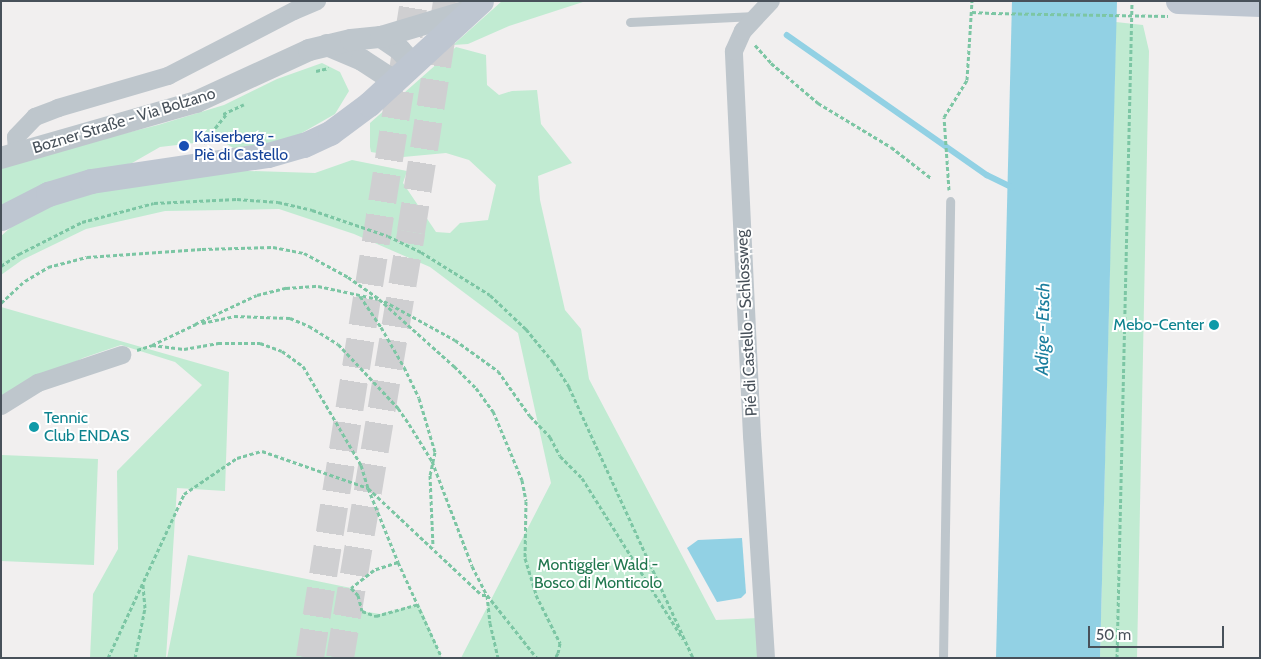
<!DOCTYPE html>
<html>
<head>
<meta charset="utf-8">
<style>
	body { margin:0 }
	#map { position:relative; width:1261px; height:659px; overflow:hidden; background:#f1efef; font-family:Cabin,sans-serif }
	div>[style] { position:absolute }
	[style*='--x'] { left:calc(var(--x)*1px); top:calc(var(--y)*1px); width:calc(var(--w)*1px); rotate:calc(var(--a)*1deg) }
	.green>* { inset:0; background:#c1ebd2 }
	.water>* { inset:0; background:#92d1e4 }
	.stream>* { height:5.5px; margin:-2.75px; padding:0 2.75px; transform-origin:2.75px; border-radius:2.75px; background:#92d1e4 }
	.trunk-tunnel>* { height:28px; margin-top:-14px; transform-origin:0; background:repeating-linear-gradient(90deg,#cfcfd1 0 28px,transparent 0 42px) }
	.path>* { height:3px; margin-top:-1.5px; transform-origin:0; background:repeating-linear-gradient(90deg,#7cc6a4 0 4px,transparent 0 6.5px) }
	.service>* { height:9px; margin:-4.5px; padding:0 4.5px; transform-origin:4.5px; border-radius:4.5px; background:#bec6cc }
	.minor>* { height:18px; margin:-9px; padding:0 9px; transform-origin:9px; border-radius:9px; background:#bec6cc }
	.tertiary>* { height:22px; margin:-11px; padding:0 11px; transform-origin:11px; border-radius:11px; background:#bec6cc }
	.secondary>* { height:25px; margin:-12.5px; padding:0 12.5px; transform-origin:12.5px; border-radius:12.5px; background:#bec6d1 }
	.path-bridge>* { height:3px; margin-top:-1.5px; transform-origin:0; background:repeating-linear-gradient(90deg,#7cc6a4 0 4px,transparent 0 6.5px) }
	.dots>* { width:14px; height:14px; translate:-50% -50%; box-sizing:border-box; border:2px solid #fff; border-radius:50% }
	span { translate:-50% -50%; white-space:nowrap; text-align:center; line-height:1.15; -webkit-text-stroke:4px #fff; paint-order:stroke }
	.street-label { font-size:16px; color:#48515a }
	.transit-label { font-size:16px; color:#164399 }
	.left { translate:0 -50%; text-align:left }
	.culture-label { font-size:16px; color:#0d838f }
	.right { translate:-100% -50%; text-align:right }
	.park-label { font-size:16px; color:#1f764d }
	.water-label { font-size:18px; color:#197d9d; font-style:italic }
	.frame { position:absolute; inset:0; border:2px solid #48515a; pointer-events:none }
	.scale { position:absolute; left:1088px; top:626px; width:136px; height:22px; box-sizing:border-box; border:2px solid #48515a; border-top:0; padding-left:6px; font-size:15px; line-height:18px; white-space:nowrap; color:#48515a; -webkit-text-stroke:4px #fff; paint-order:stroke }
</style>
</head>
<body>
<div id="map">
	<div class="green">
		<i style="clip-path:polygon(502px 1px,586px 1px,509px 26px,468px 44px,453px 45px)"></i>
		<i style="clip-path:polygon(1116px 22px,1143px 25px,1149px 51px,1137px 658px,1100px 658px)"></i>
		<i style="clip-path:polygon(456px 47px,486px 55px,487px 85px,499px 95px,512px 91px,537px 90px,541px 124px,572px 163px,538px 176px,540px 200px,565px 310px,581px 329px,589px 379px,716px 620px,758px 618px,761px 658px,461px 658px,551px 483px,518px 333px,430px 267px,354px 234px,279px 209px,165px 211px,86px 229px,22px 260px,1px 275px,1px 236px,18px 221px,58px 196px,218px 170px,315px 173px,352px 160px,407px 171px,403px 183px,436px 232px,450px 233px,460px 223px,488px 220px,496px 185px,469px 160px,446px 153px,403px 157px,371px 152px,370px 147px,370px 123px)"></i>
		<i style="clip-path:polygon(322px 63px,340px 72px,349px 91px,335px 114px,293px 138px,235px 149px,220px 140px,160px 147px,132px 163px,1px 205px,1px 164px,158px 125px,224px 105px,277px 79px)"></i>
		<i style="clip-path:polygon(1px 307px,229px 372px,225px 491px,177px 488px,166px 658px,90px 658px,93px 594px,118px 549px,117px 471px,202px 385px,175px 362px,121px 345px,83px 358px,41px 379px,1px 413px)"></i>
		<i style="clip-path:polygon(2px 455px,98px 459px,94px 565px,1px 561px)"></i>
		<i style="clip-path:polygon(188px 555px,351px 588px,362px 611px,380px 614px,419px 604px,442px 658px,167px 658px)"></i>
	</div>
	<div class="water">
		<i style="clip-path:polygon(1012px 1px,1117px 1px,1100px 658px,996px 658px)"></i>
		<i style="clip-path:polygon(742px 538px,746px 593px,741px 598px,717px 602px,687px 548px,698px 540px)"></i>
	</div>
	<div class="stream">
		<i style="--x:787;--y:35;--w:244;--a:35"></i>
		<i style="--x:987;--y:175;--w:28;--a:26"></i>
	</div>
	<div class="trunk-tunnel">
		<i style="--x:310;--y:658;--w:665;--a:-81"></i>
		<i style="--x:340;--y:658;--w:432;--a:-80.5"></i>
		<i style="--x:411;--y:232;--w:234;--a:-81.1"></i>
	</div>
	<div class="path">
		<i style="--x:972;--y:12;--w:20;--a:3"></i>
		<i style="--x:755;--y:45;--w:24;--a:48"></i>
		<i style="--x:771;--y:63;--w:62;--a:40.4"></i>
		<i style="--x:818;--y:103;--w:85;--a:31.1"></i>
		<i style="--x:891;--y:147;--w:51;--a:37.8"></i>
		<i style="--x:316;--y:71;--w:13;--a:-13"></i>
		<i style="--x:223;--y:114;--w:23;--a:-25"></i>
		<i style="--x:203;--y:143;--w:38;--a:-51"></i>
		<i style="--x:949;--y:190;--w:73;--a:-93.9"></i>
		<i style="--x:944;--y:117;--w:44;--a:-58.1"></i>
		<i style="--x:967;--y:80;--w:79;--a:-86.4"></i>
		<i style="--x:1;--y:266;--w:22;--a:-34"></i>
		<i style="--x:19;--y:254;--w:71;--a:-26.9"></i>
		<i style="--x:82;--y:222;--w:74;--a:-14.8"></i>
		<i style="--x:154;--y:203;--w:83;--a:-2.8"></i>
		<i style="--x:237;--y:199;--w:41;--a:4.2"></i>
		<i style="--x:278;--y:202;--w:35;--a:13"></i>
		<i style="--x:312;--y:210;--w:80;--a:18.9"></i>
		<i style="--x:388;--y:236;--w:37;--a:26"></i>
		<i style="--x:421;--y:252;--w:81;--a:31.9"></i>
		<i style="--x:490;--y:295;--w:50;--a:43.4"></i>
		<i style="--x:526;--y:329;--w:43;--a:50.7"></i>
		<i style="--x:553;--y:362;--w:30;--a:57"></i>
		<i style="--x:569;--y:387;--w:298;--a:65.4"></i>
		<i style="--x:360;--y:296;--w:37;--a:56"></i>
		<i style="--x:381;--y:327;--w:46;--a:60.1"></i>
		<i style="--x:404;--y:367;--w:34;--a:64"></i>
		<i style="--x:419;--y:398;--w:56;--a:73.5"></i>
		<i style="--x:435;--y:452;--w:24;--a:102"></i>
		<i style="--x:430;--y:475;--w:72;--a:87.6"></i>
		<i style="--x:384;--y:301;--w:81;--a:28.8"></i>
		<i style="--x:455;--y:340;--w:53;--a:35.8"></i>
		<i style="--x:498;--y:371;--w:55;--a:54.6"></i>
		<i style="--x:530;--y:416;--w:29;--a:46"></i>
		<i style="--x:550;--y:437;--w:21;--a:62"></i>
		<i style="--x:560;--y:456;--w:31;--a:45"></i>
		<i style="--x:582;--y:478;--w:190;--a:57.9"></i>
		<i style="--x:1;--y:303;--w:33;--a:-43"></i>
		<i style="--x:25;--y:281;--w:27;--a:-31"></i>
		<i style="--x:48;--y:267;--w:40;--a:-14.4"></i>
		<i style="--x:87;--y:257;--w:115;--a:-4"></i>
		<i style="--x:202;--y:249;--w:71;--a:-1.6"></i>
		<i style="--x:273;--y:247;--w:32;--a:11"></i>
		<i style="--x:304;--y:253;--w:50;--a:28.6"></i>
		<i style="--x:348;--y:277;--w:38;--a:35"></i>
		<i style="--x:379;--y:299;--w:101;--a:41.8"></i>
		<i style="--x:454;--y:366;--w:31;--a:45"></i>
		<i style="--x:476;--y:388;--w:29;--a:54"></i>
		<i style="--x:493;--y:411;--w:75;--a:67.2"></i>
		<i style="--x:522;--y:480;--w:21;--a:79"></i>
		<i style="--x:526;--y:501;--w:57;--a:91"></i>
		<i style="--x:525;--y:558;--w:39;--a:73"></i>
		<i style="--x:536;--y:595;--w:54;--a:63.4"></i>
		<i style="--x:560;--y:643;--w:10;--a:101"></i>
		<i style="--x:558;--y:653;--w:6;--a:121"></i>
		<i style="--x:202;--y:323;--w:33;--a:-12"></i>
		<i style="--x:234;--y:316;--w:56;--a:2"></i>
		<i style="--x:290;--y:318;--w:21;--a:23"></i>
		<i style="--x:309;--y:326;--w:34;--a:32"></i>
		<i style="--x:338;--y:344;--w:88;--a:46.8"></i>
		<i style="--x:398;--y:408;--w:19;--a:55"></i>
		<i style="--x:409;--y:424;--w:44;--a:58.1"></i>
		<i style="--x:432;--y:461;--w:112;--a:69.1"></i>
		<i style="--x:472;--y:566;--w:33;--a:63"></i>
		<i style="--x:487;--y:595;--w:80;--a:51.6"></i>
		<i style="--x:195;--y:324;--w:68;--a:-25.1"></i>
		<i style="--x:257;--y:295;--w:30;--a:-14"></i>
		<i style="--x:286;--y:288;--w:32;--a:-4"></i>
		<i style="--x:318;--y:286;--w:61;--a:12.2"></i>
		<i style="--x:152;--y:345;--w:49;--a:-25.5"></i>
		<i style="--x:137;--y:350;--w:16;--a:-18"></i>
		<i style="--x:152;--y:345;--w:32;--a:7"></i>
		<i style="--x:184;--y:349;--w:35;--a:-10"></i>
		<i style="--x:218;--y:343;--w:42;--a:0"></i>
		<i style="--x:260;--y:343;--w:23;--a:20"></i>
		<i style="--x:282;--y:351;--w:26;--a:36"></i>
		<i style="--x:303;--y:366;--w:115;--a:59.6"></i>
		<i style="--x:361;--y:465;--w:24;--a:73"></i>
		<i style="--x:368;--y:488;--w:80;--a:67.9"></i>
		<i style="--x:398;--y:562;--w:106;--a:65.4"></i>
		<i style="--x:398;--y:562;--w:25;--a:162"></i>
		<i style="--x:374;--y:570;--w:29;--a:142"></i>
		<i style="--x:351;--y:588;--w:10;--a:45"></i>
		<i style="--x:358;--y:595;--w:16;--a:76"></i>
		<i style="--x:362;--y:611;--w:15;--a:20"></i>
		<i style="--x:376;--y:616;--w:45;--a:-15.6"></i>
		<i style="--x:108;--y:658;--w:181;--a:-65.1"></i>
		<i style="--x:184;--y:494;--w:64;--a:-34.2"></i>
		<i style="--x:237;--y:458;--w:26;--a:-16"></i>
		<i style="--x:262;--y:451;--w:112;--a:19.2"></i>
		<i style="--x:368;--y:488;--w:156;--a:43.2"></i>
		<i style="--x:482;--y:595;--w:5;--a:0"></i>
		<i style="--x:487;--y:595;--w:28;--a:84"></i>
		<i style="--x:490;--y:623;--w:36;--a:77"></i>
		<i style="--x:135;--y:658;--w:51;--a:-78.7"></i>
		<i style="--x:145;--y:608;--w:24;--a:-95"></i>
		<i style="--x:1117;--y:658;--w:657;--a:-88.69"></i>
	</div>
	<div class="service">
		<i style="--x:630;--y:22;--w:125;--a:-2.7"></i>
		<i style="--x:943;--y:658;--w:457;--a:-89.1"></i>
	</div>
	<div class="minor">
		<i style="--x:17;--y:154;--w:17;--a:-93"></i>
		<i style="--x:16;--y:137;--w:28;--a:-46"></i>
		<i style="--x:35;--y:117;--w:25;--a:-21"></i>
		<i style="--x:58;--y:108;--w:115;--a:-16.2"></i>
		<i style="--x:168;--y:76;--w:142;--a:-27.3"></i>
		<i style="--x:294;--y:11;--w:25;--a:-23"></i>
		<i style="--x:1;--y:406;--w:44;--a:-31.9"></i>
		<i style="--x:38;--y:383;--w:89;--a:-18.4"></i>
		<i style="--x:766;--y:658;--w:222;--a:-93.6"></i>
		<i style="--x:752;--y:436;--w:385;--a:-92.7"></i>
		<i style="--x:734;--y:51;--w:22;--a:-66"></i>
		<i style="--x:743;--y:31;--w:41;--a:-47"></i>
	</div>
	<div class="tertiary">
		<i style="--x:381;--y:37;--w:23;--a:34"></i>
		<i style="--x:400;--y:50;--w:19;--a:47"></i>
		<i style="--x:327;--y:45;--w:38;--a:23"></i>
		<i style="--x:362;--y:60;--w:38;--a:33"></i>
		<i style="--x:1;--y:158;--w:203;--a:-16"></i>
		<i style="--x:196;--y:102;--w:124;--a:-24.7"></i>
		<i style="--x:309;--y:50;--w:43;--a:-13.4"></i>
		<i style="--x:351;--y:40;--w:30;--a:-6"></i>
		<i style="--x:381;--y:37;--w:94;--a:-16.7"></i>
	</div>
	<div class="secondary">
		<i style="--x:1178;--y:1;--w:82;--a:2.1"></i>
		<i style="--x:1;--y:218;--w:53;--a:-27.1"></i>
		<i style="--x:48;--y:194;--w:45;--a:-16.8"></i>
		<i style="--x:91;--y:181;--w:179;--a:-8.4"></i>
		<i style="--x:268;--y:155;--w:37;--a:-16"></i>
		<i style="--x:304;--y:145;--w:29;--a:-25"></i>
		<i style="--x:330;--y:133;--w:49;--a:-36.6"></i>
		<i style="--x:369;--y:104;--w:152;--a:-42.6"></i>
	</div>
	<div class="path-bridge">
		<i style="--x:992;--y:13;--w:176;--a:1"></i>
	</div>
	<div class="dots">
		<i style="left:184px;top:146px;background:#1a4fb4"></i>
		<i style="left:1214px;top:325px;background:#0f9aa8"></i>
		<i style="left:34px;top:427px;background:#0f9aa8"></i>
	</div>
	<div class="street-label">
		<span style="left:124px;top:121px;rotate:-17deg">Bozner Straße - Via Bolzano</span>
		<span style="left:747px;top:323px;rotate:-93deg">Pié di Castello - Schlossweg</span>
	</div>
	<div class="transit-label">
		<span class="left" style="left:194px;top:146px">Kaiserberg -<br>Piè di Castello</span>
	</div>
	<div class="culture-label">
		<span class="right" style="left:1204px;top:325px">Mebo-Center</span>
		<span class="left" style="left:44px;top:427px">Tennic<br>Club ENDAS</span>
	</div>
	<div class="park-label">
		<span style="left:598px;top:574px">Montiggler Wald -<br>Bosco di Monticolo</span>
	</div>
	<div class="water-label">
		<span style="left:1043px;top:329px;rotate:-89deg">Adige - Etsch</span>
	</div>
	<div class="frame"></div>
	<div class="scale">50 m</div>
</div>
</body>
</html>
